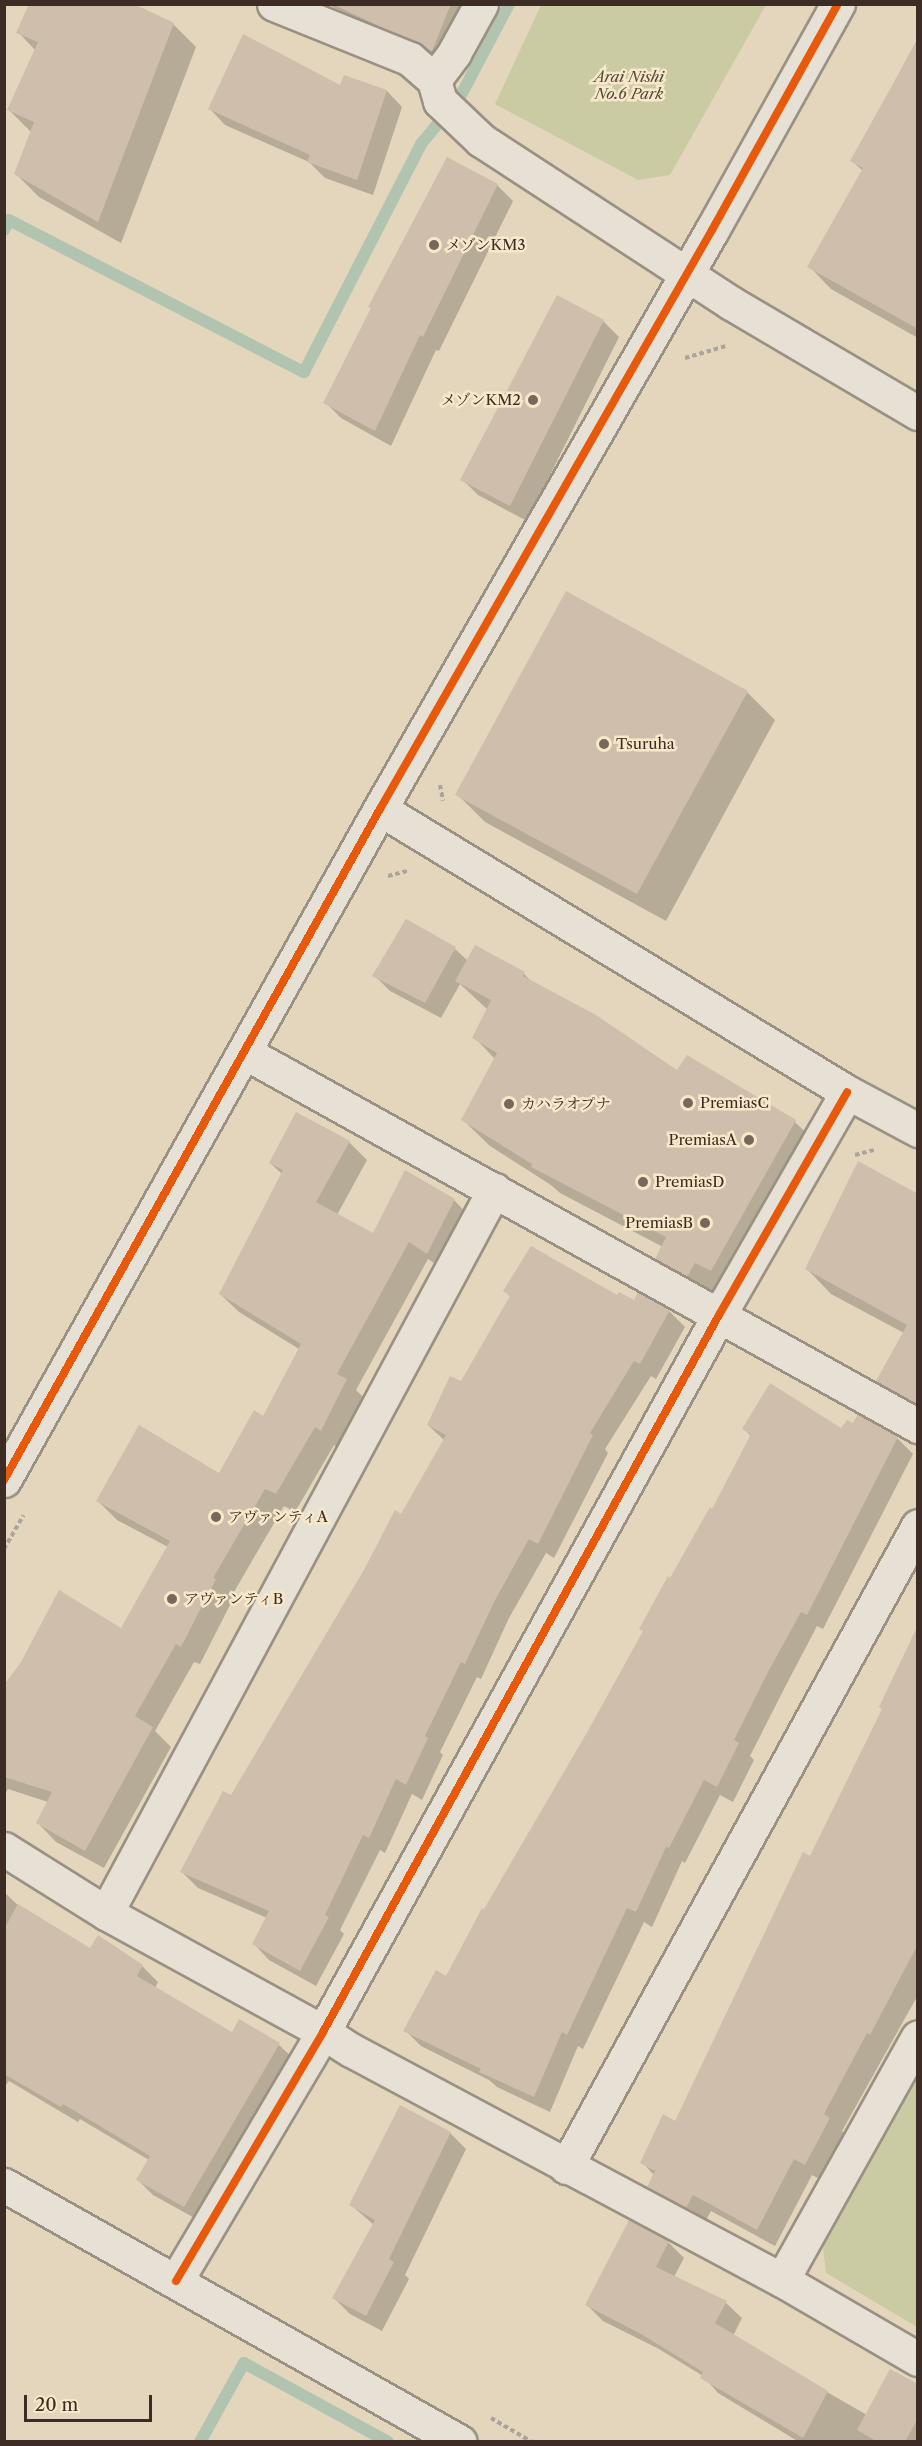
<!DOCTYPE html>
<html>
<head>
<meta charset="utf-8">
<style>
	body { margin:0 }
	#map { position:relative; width:922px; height:2446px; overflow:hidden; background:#e3d6bd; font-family:"Libre Caslon Text","Noto Serif JP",serif }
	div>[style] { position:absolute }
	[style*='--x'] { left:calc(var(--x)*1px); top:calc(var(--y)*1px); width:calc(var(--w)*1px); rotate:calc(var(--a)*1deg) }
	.green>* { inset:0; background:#cacba3 }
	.shadow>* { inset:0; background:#0003 }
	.stream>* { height:12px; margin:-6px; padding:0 6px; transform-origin:6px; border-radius:6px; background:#b1c4b0 }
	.building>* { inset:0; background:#cebeab }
	.path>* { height:4px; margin-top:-2px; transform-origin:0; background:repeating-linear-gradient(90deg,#aaa49a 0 4.5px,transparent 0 7.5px) }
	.roads { filter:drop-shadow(2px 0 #9a9182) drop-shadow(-2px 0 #9a9182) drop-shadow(0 2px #9a9182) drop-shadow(0 -2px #9a9182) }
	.minor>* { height:33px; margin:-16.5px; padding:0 16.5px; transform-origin:16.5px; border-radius:16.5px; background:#e7e1d5 }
	.tertiary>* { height:33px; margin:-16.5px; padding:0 16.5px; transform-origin:16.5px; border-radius:16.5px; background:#e7e1d5 }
	.cycleway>* { height:8px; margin:-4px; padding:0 4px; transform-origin:4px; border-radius:4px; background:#e8590c }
	.dots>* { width:16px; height:16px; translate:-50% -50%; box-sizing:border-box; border:3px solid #f7e8ca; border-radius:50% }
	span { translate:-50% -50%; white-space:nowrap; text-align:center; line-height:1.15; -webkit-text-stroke:5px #f7e8ca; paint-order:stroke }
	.park-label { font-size:15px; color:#544a3a; font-style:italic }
	.poi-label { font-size:15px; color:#3c2c25 }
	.left { translate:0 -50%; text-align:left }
	.right { translate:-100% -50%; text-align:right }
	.frame { position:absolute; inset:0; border:6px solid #3c2c25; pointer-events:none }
	.scale { position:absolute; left:24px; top:2395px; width:128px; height:27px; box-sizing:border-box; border:3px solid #3c2c25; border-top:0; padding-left:8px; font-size:18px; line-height:21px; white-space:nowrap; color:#3c2c25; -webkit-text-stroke:4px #f7e8ca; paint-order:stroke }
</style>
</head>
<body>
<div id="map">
	<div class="green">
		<i style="clip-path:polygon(541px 5px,541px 4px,766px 5px,670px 175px,638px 180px,495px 104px)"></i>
		<i style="clip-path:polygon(917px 2068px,917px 2327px,826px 2273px,822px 2240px)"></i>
	</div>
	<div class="shadow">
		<i style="clip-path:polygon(327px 4px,473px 4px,448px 65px)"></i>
		<i style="clip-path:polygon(173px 24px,196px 47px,121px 243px,39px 197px,16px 174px,32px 133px,9px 110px,35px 50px,18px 32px)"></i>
		<i style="clip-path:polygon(918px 38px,918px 338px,831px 289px,809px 266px,863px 171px,852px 161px)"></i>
		<i style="clip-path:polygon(340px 87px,387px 91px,402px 107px,373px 195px,325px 178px,309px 162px,225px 125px,210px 109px)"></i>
		<i style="clip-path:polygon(497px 185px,513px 201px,439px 351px,436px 350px,391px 446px,341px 418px,325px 402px)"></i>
		<i style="clip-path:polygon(603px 321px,619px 337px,527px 521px,478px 495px,462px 479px)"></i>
		<i style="clip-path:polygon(747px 692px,775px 720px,666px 921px,485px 822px,457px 794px)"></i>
		<i style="clip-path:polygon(455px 949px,468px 961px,524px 974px,534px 984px,677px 1072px,795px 1122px,822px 1148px,714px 1302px,684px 1285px,657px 1258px,663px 1247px,560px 1193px,551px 1185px,490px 1146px,463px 1120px,495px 1059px,474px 1037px,488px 1010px,460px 984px,441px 1018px,390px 991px,374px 975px)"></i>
		<i style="clip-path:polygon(349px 1142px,367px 1160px,337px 1215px,374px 1235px,454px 1200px,472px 1219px,446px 1271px,428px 1259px,356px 1390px,365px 1399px,339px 1449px,334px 1445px,295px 1512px,284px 1506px,231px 1597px,233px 1599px,200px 1664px,194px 1662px,155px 1731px,171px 1747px,104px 1868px,56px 1842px,38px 1823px,48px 1802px,8px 1789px,4px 1796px,4px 1690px,122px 1630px,168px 1547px,117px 1520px,98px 1501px,219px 1475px,264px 1418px,299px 1349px,239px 1312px,220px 1294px,282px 1174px,270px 1163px)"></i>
		<i style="clip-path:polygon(918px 1195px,918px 1414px,902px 1405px,877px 1381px,904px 1333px,831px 1294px,807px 1269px)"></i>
		<i style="clip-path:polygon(505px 1291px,617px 1297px,669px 1311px,685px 1327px,656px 1379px,651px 1376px,605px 1449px,608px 1453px,554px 1558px,546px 1553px,509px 1618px,481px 1679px,477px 1677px,440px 1752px,443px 1755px,422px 1800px,412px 1794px,385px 1853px,380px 1850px,340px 1930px,344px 1934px,316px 1986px,269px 1960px,254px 1944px,267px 1918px,198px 1888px,182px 1872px,232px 1797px,445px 1441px,428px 1425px,461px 1383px,511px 1297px)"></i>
		<i style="clip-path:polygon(744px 1429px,842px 1431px,897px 1438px,913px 1454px,823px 1629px,817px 1626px,784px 1689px,750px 1756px,754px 1760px,733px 1802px,720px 1795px,685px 1863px,682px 1861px,652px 1927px,644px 1922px,583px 2049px,578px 2046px,550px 2112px,497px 2087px,489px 2080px,421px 2046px,405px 2030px,447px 1978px,591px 1730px,671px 1580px,713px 1511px,752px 1437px)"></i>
		<i style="clip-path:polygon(918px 1669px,918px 1995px,842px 2131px,847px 2136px,823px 2181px,812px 2175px,775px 2246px,711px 2211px,704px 2224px,666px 2204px,649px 2186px,654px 2175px,642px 2162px,676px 2123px,810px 1858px)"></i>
		<i style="clip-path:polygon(4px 1892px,20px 1907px,90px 1950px,142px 1966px,158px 1982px,155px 1988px,233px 2034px,279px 2045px,295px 2060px,200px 2221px,153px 2195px,137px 2179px,149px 2160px,80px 2119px,78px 2122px,9px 2081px,4px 2087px)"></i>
		<i style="clip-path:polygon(401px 2107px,450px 2133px,466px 2149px,405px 2275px,409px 2279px,382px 2331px,350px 2314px,334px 2298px,374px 2225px,351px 2205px)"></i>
		<i style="clip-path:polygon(668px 2242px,684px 2258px,674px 2277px,726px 2303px,742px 2318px,733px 2336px,768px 2358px,867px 2415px,918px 2386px,918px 2442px,799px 2442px,718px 2393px,703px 2376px,659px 2349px,603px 2321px,587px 2305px)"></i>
	</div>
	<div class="stream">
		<i style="--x:4;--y:230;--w:11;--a:-63"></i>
		<i style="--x:9;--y:220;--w:332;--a:27.3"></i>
		<i style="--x:304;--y:372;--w:256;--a:-62.8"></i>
		<i style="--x:421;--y:144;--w:61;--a:-50.3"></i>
		<i style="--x:460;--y:97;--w:105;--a:-62.2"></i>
		<i style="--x:200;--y:2442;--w:90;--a:-60.9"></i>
		<i style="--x:244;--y:2363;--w:164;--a:28.7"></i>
	</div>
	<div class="building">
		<i style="clip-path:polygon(29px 4px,134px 4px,174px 23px,98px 222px,14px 174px,34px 122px,7px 110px,38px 42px,16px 33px)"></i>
		<i style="clip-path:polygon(332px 4px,451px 4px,432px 51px)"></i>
		<i style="clip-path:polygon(243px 34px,340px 85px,344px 75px,387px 90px,357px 180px,307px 162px,310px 155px,208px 109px)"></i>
		<i style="clip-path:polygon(918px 39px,918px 329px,807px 267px,863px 168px,850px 161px)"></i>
		<i style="clip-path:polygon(447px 157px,498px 184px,423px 337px,420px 335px,375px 431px,323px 403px,371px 308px,368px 307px)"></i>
		<i style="clip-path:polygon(557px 295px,604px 320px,510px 506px,460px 480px)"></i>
		<i style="clip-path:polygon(566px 591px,748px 691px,637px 894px,455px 795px)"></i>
		<i style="clip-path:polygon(406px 919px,456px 947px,425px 1003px,372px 976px)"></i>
		<i style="clip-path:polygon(475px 945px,525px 972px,523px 976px,596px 1015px,677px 1070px,687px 1055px,796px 1120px,711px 1271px,695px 1263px,687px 1277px,655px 1259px,666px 1237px,531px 1167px,532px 1164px,461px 1120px,497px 1053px,472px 1038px,491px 1000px,455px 981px)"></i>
		<i style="clip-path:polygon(296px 1112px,350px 1141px,316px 1202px,373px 1233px,405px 1170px,455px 1199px,427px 1254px,409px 1242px,337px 1374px,347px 1379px,321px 1431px,315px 1427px,276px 1494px,265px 1489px,213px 1578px,216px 1579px,181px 1647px,176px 1644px,135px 1716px,153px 1727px,85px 1851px,36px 1823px,52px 1792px,4px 1777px,4px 1685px,21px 1662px,59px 1590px,121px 1628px,170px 1541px,96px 1501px,139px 1425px,219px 1473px,254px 1410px,263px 1416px,301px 1344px,219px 1294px,283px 1170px,269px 1163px)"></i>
		<i style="clip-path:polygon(858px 1161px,918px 1194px,918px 1397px,915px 1403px,876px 1381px,907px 1325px,805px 1269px)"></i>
		<i style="clip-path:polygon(531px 1246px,617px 1295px,619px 1292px,634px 1300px,638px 1292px,670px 1310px,640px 1364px,634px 1361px,590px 1433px,593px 1435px,538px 1544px,529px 1539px,494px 1602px,465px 1664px,461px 1662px,425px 1736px,428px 1738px,406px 1785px,396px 1779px,369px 1838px,363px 1835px,325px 1915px,329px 1917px,300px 1971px,252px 1944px,269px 1911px,180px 1872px,223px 1791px,231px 1795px,365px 1568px,395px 1510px,401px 1514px,446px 1435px,427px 1425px,450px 1376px,461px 1381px,510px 1296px,503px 1291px)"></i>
		<i style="clip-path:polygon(770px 1383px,841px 1428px,847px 1420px,853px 1423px,858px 1414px,898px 1437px,807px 1615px,801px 1612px,768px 1672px,734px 1740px,739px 1743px,717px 1787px,704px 1780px,669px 1848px,666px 1847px,636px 1912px,627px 1908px,567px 2035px,562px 2032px,534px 2097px,479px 2072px,481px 2069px,403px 2031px,436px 1970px,446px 1976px,482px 1908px,484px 1909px,589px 1729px,643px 1631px,639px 1629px,668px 1576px,670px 1578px,710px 1507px,712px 1509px,751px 1434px,742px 1429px)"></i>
		<i style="clip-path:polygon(918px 1625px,918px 1944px,870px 2035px,867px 2033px,824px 2114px,830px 2118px,805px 2165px,794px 2159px,757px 2230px,693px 2195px,686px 2208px,647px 2187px,655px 2171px,640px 2163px,663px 2114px,675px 2121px,803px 1852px,810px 1856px,882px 1709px,879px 1707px)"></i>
		<i style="clip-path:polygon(18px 1904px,90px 1948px,98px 1935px,143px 1965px,137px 1976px,232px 2032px,239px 2019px,280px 2043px,184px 2207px,136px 2180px,150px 2156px,63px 2104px,61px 2107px,4px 2074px,4px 1929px)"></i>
		<i style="clip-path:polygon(400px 2105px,451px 2132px,389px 2259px,394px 2262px,366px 2316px,332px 2298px,375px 2220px,349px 2205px)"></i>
		<i style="clip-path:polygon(629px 2220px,669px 2241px,656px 2267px,727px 2301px,715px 2323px,828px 2391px,803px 2438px,700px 2378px,703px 2372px,641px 2334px,585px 2305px)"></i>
		<i style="clip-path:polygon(890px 2369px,918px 2384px,918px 2418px,905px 2442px,878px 2442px,857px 2430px)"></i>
	</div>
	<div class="path">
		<i style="--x:685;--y:358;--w:43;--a:-16.3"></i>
		<i style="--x:440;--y:785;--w:16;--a:79"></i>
		<i style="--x:388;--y:876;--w:20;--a:-15"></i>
		<i style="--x:855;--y:1155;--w:20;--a:-15"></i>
		<i style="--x:4;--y:1549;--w:39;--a:-60"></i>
		<i style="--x:491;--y:2418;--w:48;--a:30.3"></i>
	</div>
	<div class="roads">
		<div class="minor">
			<i style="--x:434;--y:80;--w:34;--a:-53"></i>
			<i style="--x:454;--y:53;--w:56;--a:-61.1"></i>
			<i style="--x:244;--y:1052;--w:771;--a:29.03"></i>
			<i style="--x:4;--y:1849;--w:120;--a:32.1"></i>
			<i style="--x:106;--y:1913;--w:247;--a:28.7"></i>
			<i style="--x:323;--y:2032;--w:33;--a:33"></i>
			<i style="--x:351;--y:2050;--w:489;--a:28.1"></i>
			<i style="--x:782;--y:2280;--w:278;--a:-60.8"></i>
			<i style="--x:106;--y:1913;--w:821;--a:-61.78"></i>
			<i style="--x:566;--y:2167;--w:731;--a:-61.23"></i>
			<i style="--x:4;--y:2185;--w:523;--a:29.41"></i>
			<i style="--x:782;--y:2280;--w:157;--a:30.2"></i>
			<i style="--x:176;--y:2281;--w:289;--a:-59.4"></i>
			<i style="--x:323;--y:2032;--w:819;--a:-61.09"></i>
			<i style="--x:719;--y:1315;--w:257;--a:-60.1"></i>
		</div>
		<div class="tertiary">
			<i style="--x:274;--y:4;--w:147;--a:22"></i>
			<i style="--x:410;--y:59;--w:32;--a:41"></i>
			<i style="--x:434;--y:80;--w:22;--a:74"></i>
			<i style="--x:440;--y:101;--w:57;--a:43.6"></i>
			<i style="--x:481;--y:140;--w:298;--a:33.1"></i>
			<i style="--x:731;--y:303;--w:217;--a:30.5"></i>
			<i style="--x:380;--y:809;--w:546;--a:31.22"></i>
			<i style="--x:847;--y:1092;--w:81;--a:28.2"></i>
			<i style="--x:4;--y:1480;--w:769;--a:-60.74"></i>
			<i style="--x:380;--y:809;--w:667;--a:-60.17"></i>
			<i style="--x:712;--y:230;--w:259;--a:-60.9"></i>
		</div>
	</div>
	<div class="cycleway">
		<i style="--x:4;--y:1480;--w:769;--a:-60.74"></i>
		<i style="--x:380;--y:809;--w:667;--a:-60.17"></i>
		<i style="--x:712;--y:230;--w:259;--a:-60.9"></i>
		<i style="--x:176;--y:2281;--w:289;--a:-59.4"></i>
		<i style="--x:323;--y:2032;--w:819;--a:-61.09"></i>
		<i style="--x:719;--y:1315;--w:257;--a:-60.1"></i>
	</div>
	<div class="dots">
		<i style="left:434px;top:245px;background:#76685a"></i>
		<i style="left:533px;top:400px;background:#76685a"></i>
		<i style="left:604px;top:744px;background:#76685a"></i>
		<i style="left:688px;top:1103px;background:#76685a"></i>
		<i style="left:509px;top:1104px;background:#76685a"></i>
		<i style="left:749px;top:1140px;background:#76685a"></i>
		<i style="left:643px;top:1182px;background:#76685a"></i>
		<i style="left:705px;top:1223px;background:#76685a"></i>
		<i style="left:216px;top:1517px;background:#76685a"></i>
		<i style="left:172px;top:1599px;background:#76685a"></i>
	</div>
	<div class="park-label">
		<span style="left:629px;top:85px">Arai Nishi<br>No.6 Park</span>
	</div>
	<div class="poi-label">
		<span class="left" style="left:446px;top:245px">メゾンKM3</span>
		<span class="right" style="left:521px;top:400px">メゾンKM2</span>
		<span class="left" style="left:616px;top:744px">Tsuruha</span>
		<span class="left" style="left:700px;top:1103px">PremiasC</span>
		<span class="left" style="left:521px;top:1104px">カハラオプナ</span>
		<span class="right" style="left:737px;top:1140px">PremiasA</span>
		<span class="left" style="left:655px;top:1182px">PremiasD</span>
		<span class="right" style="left:693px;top:1223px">PremiasB</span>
		<span class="left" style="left:228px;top:1517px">アヴァンティA</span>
		<span class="left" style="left:184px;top:1599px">アヴァンティB</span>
	</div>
	<div class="frame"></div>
	<div class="scale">20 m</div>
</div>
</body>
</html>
